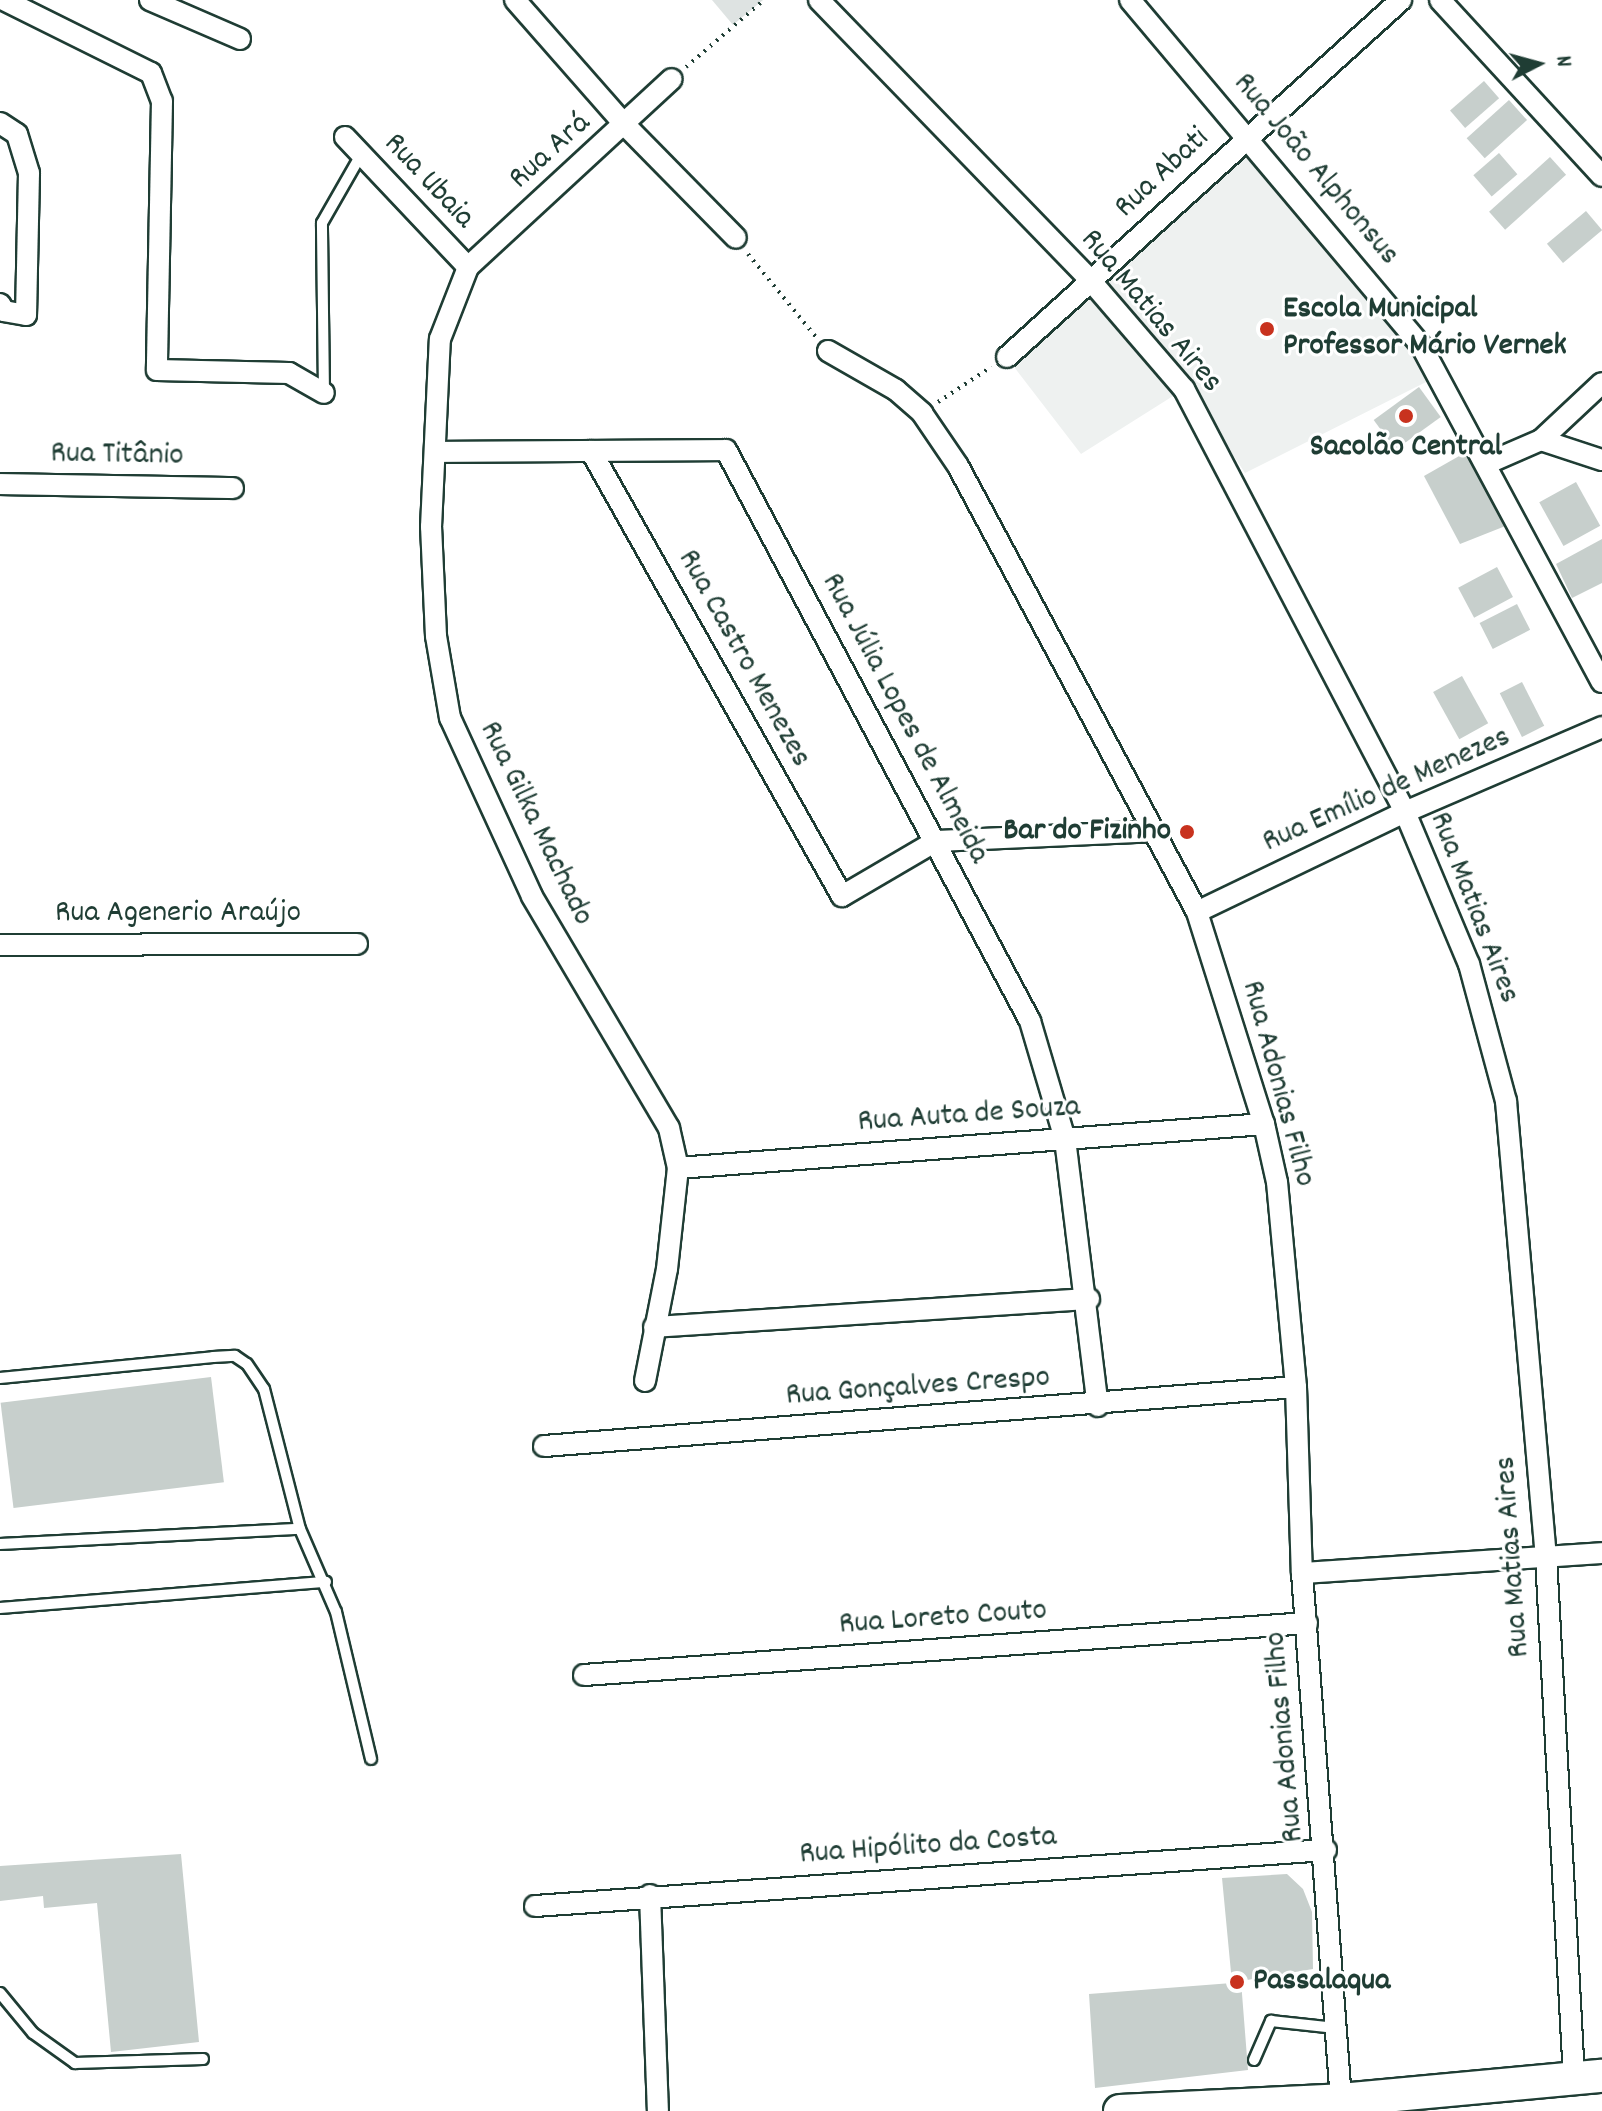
<!DOCTYPE html>
<meta charset="utf-8">
<style>
body{margin:0}
#map{position:relative;width:1602px;height:2111px;overflow:hidden;background:#fff;font-family:Dekko,sans-serif}
div>[style]{position:absolute}
.built>*{inset:0;background:#eef1f0}
.green>*{inset:0;background:#dee3e2}
.building>*{inset:0;background:#c7cfcc;transform-origin:0 0}
.path>*{height:4px;margin-top:-2px;transform-origin:0;background:repeating-linear-gradient(90deg,#1f3d34 0 2px,transparent 0 8px)}
.roads{filter:drop-shadow(2px 0 #1f3d34) drop-shadow(-2px 0 #1f3d34) drop-shadow(0 2px #1f3d34) drop-shadow(0 -2px #1f3d34)}
.lane>*{height:10px;margin:-5px;padding:0 5px;transform-origin:5px;border-radius:5px;background:#fff}
.street>*{height:20px;margin:-10px;padding:0 10px;transform-origin:10px;border-radius:10px;background:#fff}
.primary>*{height:32px;margin:-16px;padding:0 16px;transform-origin:16px;border-radius:16px;background:#fff}
.dots>*{width:22px;height:22px;translate:-50% -50%;box-sizing:border-box;border:4px solid #fff;border-radius:50%}
span{translate:-50% -50%;white-space:nowrap;text-align:center;line-height:1.15;-webkit-text-stroke:6px #fff;paint-order:stroke}
.street-label{font-size:32px;color:#1f3d34}
.poi-label{font-size:32px;color:#1f3d34;font-weight:700}
.left{translate:0 -50%;text-align:left}
.right{translate:-100% -50%;text-align:right}
.north{position:absolute;left:1498px;top:24px;width:80px;height:80px;-webkit-text-stroke:6px #fff;paint-order:stroke;rotate:84deg;font-size:22px;font-weight:700;line-height:32px;text-align:center;color:#1f3d34}
.north::after{content:'';display:block;margin:auto;width:28px;height:36px;background:#1f3d34;clip-path:polygon(50% 0,100% 100%,50% 72%,0 100%)}
</style>
<div id="map">
<div class="built">
<div style="clip-path:polygon(1251px 140px,1434px 378px,1245px 473px,1198px 402px,1097px 280px)"></div>
<div style="clip-path:polygon(1091px 286px,1181px 391px,1081px 454px,1011px 363px)"></div>
</div>
<div class="green">
<div style="clip-path:polygon(712px 0,763px 0,733px 25px)"></div>
</div>
<div class="building">
<div style="left:1484px;top:81px;width:23px;height:45px;rotate:49deg"></div>
<div style="left:1509px;top:100px;width:27px;height:57px;rotate:48deg"></div>
<div style="left:1499px;top:153px;width:28px;height:34px;rotate:49deg"></div>
<div style="left:1550px;top:157px;width:24px;height:82px;rotate:48deg"></div>
<div style="left:1586px;top:211px;width:25px;height:51px;rotate:50deg"></div>
<div style="left:1419px;top:387px;width:37px;height:56px;rotate:54deg"></div>
<div style="clip-path:polygon(1468px 451px,1513px 523px,1460px 544px,1424px 476px)"></div>
<div style="left:1576px;top:482px;width:50px;height:42px;rotate:61deg"></div>
<div style="clip-path:polygon(1602px 539px,1602px 583px,1572px 598px,1556px 564px)"></div>
<div style="left:1497px;top:567px;width:34px;height:44px;rotate:62deg"></div>
<div style="left:1517px;top:604px;width:29px;height:42px;rotate:63deg"></div>
<div style="left:1462px;top:676px;width:54px;height:33px;rotate:61deg"></div>
<div style="left:1522px;top:682px;width:49px;height:25px;rotate:63deg"></div>
<div style="left:211px;top:1377px;width:106px;height:212px;rotate:83deg"></div>
<div style="clip-path:polygon(181px 1854px,199px 2042px,111px 2052px,97px 1903px,44px 1908px,43px 1896px,0 1901px,0 1866px)"></div>
<div style="clip-path:polygon(1287px 1874px,1303px 1889px,1312px 1912px,1313px 1969px,1241px 1981px,1248px 2070px,1095px 2088px,1089px 1994px,1232px 1983px,1222px 1878px)"></div>
</div>
<div class="path">
<div style="left:686px;top:67px;width:103px;rotate:-40.7deg"></div>
<div style="left:748px;top:254px;width:107px;rotate:50.7deg"></div>
<div style="left:938px;top:402px;width:64px;rotate:-33.4deg"></div>
</div>
<div class="roads">
<div class="lane">
<div style="left:324px;top:393px;width:170px;rotate:-90.7deg"></div>
<div style="left:322px;top:223px;width:78px;rotate:-60.2deg"></div>
<div style="left:0;top:1378px;width:214px;rotate:-5.6deg"></div>
<div style="left:213px;top:1357px;width:22px;rotate:-3deg"></div>
<div style="left:235px;top:1356px;width:14px;rotate:34deg"></div>
<div style="left:247px;top:1364px;width:30px;rotate:56deg"></div>
<div style="left:264px;top:1389px;width:145px;rotate:75.6deg"></div>
<div style="left:300px;top:1529px;width:90px;rotate:66.6deg"></div>
<div style="left:336px;top:1612px;width:151px;rotate:76.6deg"></div>
<div style="left:0;top:1544px;width:300px;rotate:-2.9deg"></div>
<div style="left:0;top:1608px;width:327px;rotate:-4.6deg"></div>
<div style="left:0;top:1993px;width:52px;rotate:50.5deg"></div>
<div style="left:33px;top:2033px;width:52px;rotate:35.5deg"></div>
<div style="left:75px;top:2063px;width:128px;rotate:-1.8deg"></div>
<div style="left:1254px;top:2060px;width:43px;rotate:-66.4deg"></div>
<div style="left:1271px;top:2021px;width:65px;rotate:6.1deg"></div>
</div>
<div class="street">
<div style="left:4px;top:0;width:164px;rotate:26.4deg"></div>
<div style="left:151px;top:73px;width:30px;rotate:69deg"></div>
<div style="left:162px;top:101px;width:269px;rotate:91.1deg"></div>
<div style="left:157px;top:370px;width:132px;rotate:1.3deg"></div>
<div style="left:289px;top:373px;width:40px;rotate:29.7deg"></div>
<div style="left:150px;top:0;width:98px;rotate:23.4deg"></div>
<div style="left:515px;top:0;width:167px;rotate:48.7deg"></div>
<div style="left:625px;top:125px;width:158px;rotate:45.5deg"></div>
<div style="left:819px;top:0;width:391px;rotate:45.9deg"></div>
<div style="left:1091px;top:281px;width:143px;rotate:49.3deg"></div>
<div style="left:1184px;top:389px;width:477px;rotate:62.4deg"></div>
<div style="left:1405px;top:812px;width:165px;rotate:67.2deg"></div>
<div style="left:1469px;top:964px;width:142px;rotate:74.9deg"></div>
<div style="left:1506px;top:1101px;width:458px;rotate:85deg"></div>
<div style="left:1546px;top:1557px;width:522px;rotate:86.92deg"></div>
<div style="left:1130px;top:0;width:454px;rotate:49.9deg"></div>
<div style="left:1422px;top:347px;width:380px;rotate:61.8deg"></div>
<div style="left:1440px;top:0;width:239px;rotate:47.4deg"></div>
<div style="left:0;top:123px;width:20px;rotate:33deg"></div>
<div style="left:17px;top:134px;width:41px;rotate:72.9deg"></div>
<div style="left:29px;top:173px;width:142px;rotate:91.2deg"></div>
<div style="left:26px;top:315px;width:22px;rotate:-170deg"></div>
<div style="left:4px;top:311px;width:8px;rotate:-120deg"></div>
<div style="left:345px;top:137px;width:179px;rotate:46.6deg"></div>
<div style="left:828px;top:351px;width:78px;rotate:29.8deg"></div>
<div style="left:896px;top:390px;width:35px;rotate:41deg"></div>
<div style="left:922px;top:413px;width:64px;rotate:55.8deg"></div>
<div style="left:958px;top:466px;width:506px;rotate:61.81deg"></div>
<div style="left:1197px;top:912px;width:222px;rotate:72.5deg"></div>
<div style="left:1264px;top:1124px;width:59px;rotate:77.4deg"></div>
<div style="left:1277px;top:1182px;width:206px;rotate:84.7deg"></div>
<div style="left:1296px;top:1387px;width:186px;rotate:88.2deg"></div>
<div style="left:1302px;top:1573px;width:528px;rotate:85.77deg"></div>
<div style="left:1007px;top:357px;width:532px;rotate:-42.18deg"></div>
<div style="left:1541px;top:440px;width:64px;rotate:18.2deg"></div>
<div style="left:591px;top:451px;width:511px;rotate:60.58deg"></div>
<div style="left:842px;top:896px;width:109px;rotate:-30.3deg"></div>
<div style="left:936px;top:841px;width:218px;rotate:-2.6deg"></div>
<div style="left:437px;top:452px;width:289px;rotate:-0.4deg"></div>
<div style="left:726px;top:450px;width:647px;rotate:61.97deg"></div>
<div style="left:1030px;top:1021px;width:123px;rotate:73.5deg"></div>
<div style="left:1065px;top:1139px;width:269px;rotate:83deg"></div>
<div style="left:1488px;top:463px;width:58px;rotate:-23.5deg"></div>
<div style="left:1541px;top:440px;width:83px;rotate:-43.1deg"></div>
<div style="left:0;top:484px;width:233px;rotate:1deg"></div>
<div style="left:1197px;top:912px;width:231px;rotate:-25.7deg"></div>
<div style="left:1405px;top:812px;width:215px;rotate:-23.3deg"></div>
<div style="left:0;top:945px;width:357px;rotate:-0.2deg"></div>
<div style="left:678px;top:1168px;width:588px;rotate:-4.29deg"></div>
<div style="left:654px;top:1327px;width:436px;rotate:-3.7deg"></div>
<div style="left:645px;top:1381px;width:114px;rotate:-78.9deg"></div>
<div style="left:667px;top:1269px;width:102px;rotate:-83.8deg"></div>
<div style="left:678px;top:1168px;width:41px;rotate:-102.7deg"></div>
<div style="left:669px;top:1128px;width:269px;rotate:-120.6deg"></div>
<div style="left:532px;top:896px;width:196px;rotate:-114.7deg"></div>
<div style="left:450px;top:718px;width:83px;rotate:-99.7deg"></div>
<div style="left:436px;top:636px;width:109px;rotate:-92.6deg"></div>
<div style="left:431px;top:527px;width:188px;rotate:-87.3deg"></div>
<div style="left:440px;top:339px;width:77px;rotate:-68.7deg"></div>
<div style="left:468px;top:267px;width:277px;rotate:-42.7deg"></div>
<div style="left:544px;top:1446px;width:754px;rotate:-4.49deg"></div>
<div style="left:1302px;top:1573px;width:301px;rotate:-3.8deg"></div>
<div style="left:584px;top:1675px;width:725px;rotate:-4.11deg"></div>
<div style="left:650px;top:1895px;width:216px;rotate:87.9deg"></div>
<div style="left:535px;top:1906px;width:793px;rotate:-4.05deg"></div>
</div>
<div class="primary">
<div style="left:1120px;top:2111px;width:221px;rotate:-2.8deg"></div>
<div style="left:1341px;top:2100px;width:262px;rotate:-5.3deg"></div>
</div>
</div>
<div class="dots">
<div style="left:1267px;top:329px;background:#c8321e"></div>
<div style="left:1406px;top:416px;background:#c8321e"></div>
<div style="left:1187px;top:832px;background:#c8321e"></div>
<div style="left:1237px;top:1982px;background:#c8321e"></div>
</div>
<div class="street-label">
<span style="left:551px;top:152px;rotate:-42deg">Rua Ará</span>
<span style="left:1315px;top:170px;rotate:50deg">Rua João Alphonsus</span>
<span style="left:1163px;top:174px;rotate:-43deg">Rua Abati</span>
<span style="left:428px;top:182px;rotate:47deg">Rua Ubaia</span>
<span style="left:1150px;top:312px;rotate:50deg">Rua Matias Aires</span>
<span style="left:117px;top:456px;rotate:1deg">Rua Titânio</span>
<span style="left:743px;top:659px;rotate:61deg">Rua Castro Menezes</span>
<span style="left:904px;top:719px;rotate:62deg">Rua Júlia Lopes de Almeida</span>
<span style="left:1387px;top:791px;rotate:-24deg">Rua Emílio de Menezes</span>
<span style="left:535px;top:824px;rotate:64deg">Rua Gilka Machado</span>
<span style="left:1473px;top:908px;rotate:69deg">Rua Matias Aires</span>
<span style="left:178px;top:914px">Rua Agenerio Araújo</span>
<span style="left:1277px;top:1084px;rotate:75deg">Rua Adonias Filho</span>
<span style="left:969px;top:1116px;rotate:-4deg">Rua Auta de Souza</span>
<span style="left:918px;top:1388px;rotate:-4deg">Rua Gonçalves Crespo</span>
<span style="left:1514px;top:1557px;rotate:-94deg">Rua Matias Aires</span>
<span style="left:943px;top:1619px;rotate:-4deg">Rua Loreto Couto</span>
<span style="left:1286px;top:1737px;rotate:-95deg">Rua Adonias Filho</span>
<span style="left:928px;top:1847px;rotate:-4deg">Rua Hipólito da Costa</span>
</div>
<div class="poi-label">
<span class="left" style="left:1283px;top:329px">Escola Municipal<br>Professor Mário Vernek</span>
<span style="left:1406px;top:448px">Sacolão Central</span>
<span class="right" style="left:1171px;top:832px">Bar do Fizinho</span>
<span class="left" style="left:1253px;top:1982px">Passalaqua</span>
</div>
<div class="north">N</div>
</div>
